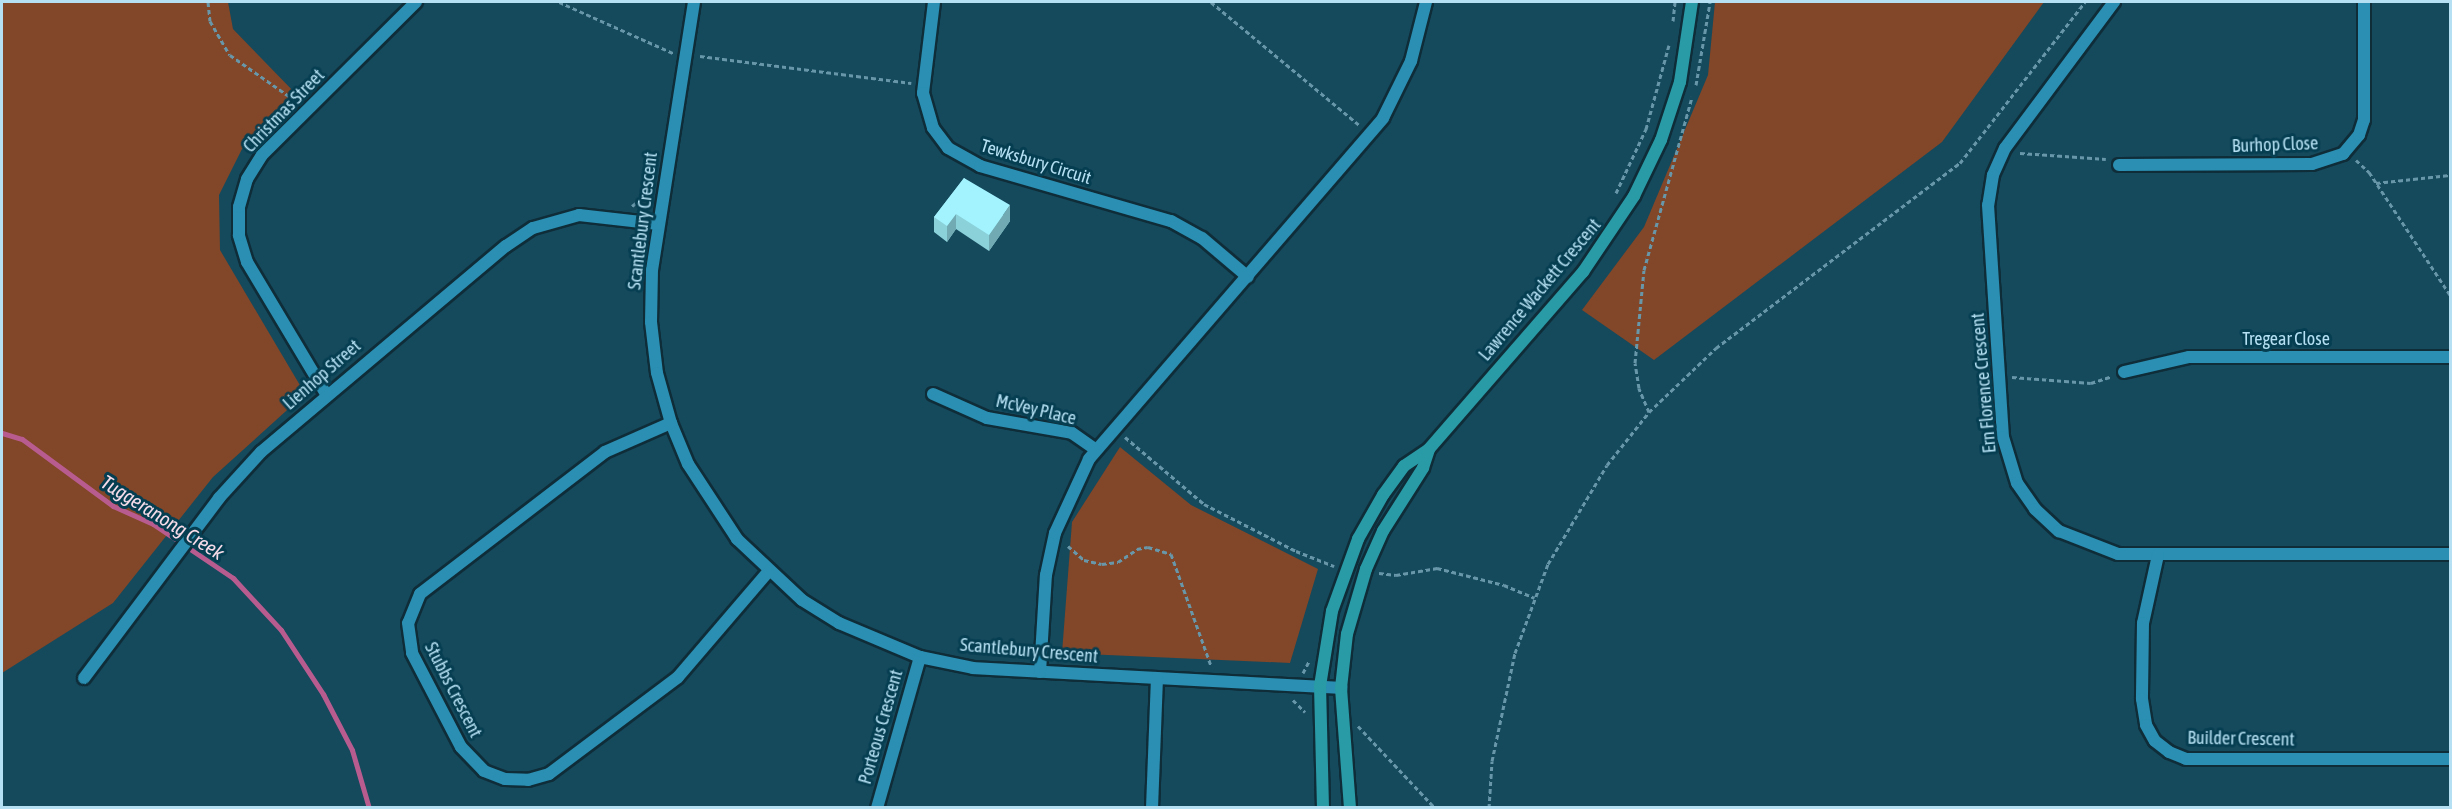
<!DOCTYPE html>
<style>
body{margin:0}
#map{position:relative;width:2452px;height:809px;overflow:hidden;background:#15495c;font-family:"Asap Condensed",sans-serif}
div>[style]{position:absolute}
.green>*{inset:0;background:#824628}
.stream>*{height:5px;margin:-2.5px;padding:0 2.5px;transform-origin:2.5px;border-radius:2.5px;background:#b85c90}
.path>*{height:3px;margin-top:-1.5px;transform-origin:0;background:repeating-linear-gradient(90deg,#6897aa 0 4.5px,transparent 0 7.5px)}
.roads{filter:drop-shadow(2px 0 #0f2d39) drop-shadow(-2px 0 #0f2d39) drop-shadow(0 2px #0f2d39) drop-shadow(0 -2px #0f2d39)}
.street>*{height:12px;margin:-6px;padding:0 6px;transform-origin:6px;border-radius:6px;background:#2a8fb2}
.secondary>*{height:12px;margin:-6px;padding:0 6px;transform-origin:6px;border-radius:6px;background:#289ba6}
.wall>*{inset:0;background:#8bd1da}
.shaded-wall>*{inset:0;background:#71aab2}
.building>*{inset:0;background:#a2f3fe}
span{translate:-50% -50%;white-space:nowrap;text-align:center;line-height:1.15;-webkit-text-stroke:6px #063e51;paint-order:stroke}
.street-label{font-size:18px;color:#b5e0f3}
.water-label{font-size:20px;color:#f6dce9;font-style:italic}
.frame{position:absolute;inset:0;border:3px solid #b5e0f3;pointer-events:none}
</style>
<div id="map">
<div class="green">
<div style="clip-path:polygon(2px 2px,228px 2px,233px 29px,298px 96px,242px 149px,219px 195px,220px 250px,301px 387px,296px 402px,213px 477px,113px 603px,2px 673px)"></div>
<div style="clip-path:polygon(1715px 2px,2044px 2px,1942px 142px,1654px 360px,1582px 310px,1644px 227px,1708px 75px)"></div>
<div style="clip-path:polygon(1120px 447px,1191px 505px,1318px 569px,1290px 663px,1062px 653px,1072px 522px)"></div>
</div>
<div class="stream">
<div style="left:2px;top:433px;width:21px;rotate:17deg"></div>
<div style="left:22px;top:439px;width:113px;rotate:36.4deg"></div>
<div style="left:113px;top:506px;width:44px;rotate:24.2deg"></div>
<div style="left:153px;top:524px;width:97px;rotate:34deg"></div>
<div style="left:233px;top:578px;width:71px;rotate:47.3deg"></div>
<div style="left:281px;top:630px;width:77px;rotate:56.7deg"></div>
<div style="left:323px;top:694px;width:63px;rotate:62.6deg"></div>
<div style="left:352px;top:750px;width:60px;rotate:73.7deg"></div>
</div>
<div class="path">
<div style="left:208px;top:2px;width:19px;rotate:84deg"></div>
<div style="left:210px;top:21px;width:39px;rotate:60deg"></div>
<div style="left:230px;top:55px;width:80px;rotate:34.9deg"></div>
<div style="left:559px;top:2px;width:125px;rotate:24.1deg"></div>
<div style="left:1211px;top:2px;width:192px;rotate:39.7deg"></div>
<div style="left:1673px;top:21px;width:19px;rotate:-84deg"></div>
<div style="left:700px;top:56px;width:213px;rotate:7.3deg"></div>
<div style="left:1696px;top:85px;width:84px;rotate:-80.4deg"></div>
<div style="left:2020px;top:153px;width:86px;rotate:4deg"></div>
<div style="left:2356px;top:160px;width:18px;rotate:43deg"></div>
<div style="left:2369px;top:172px;width:147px;rotate:56.6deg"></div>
<div style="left:2376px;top:183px;width:74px;rotate:-6.2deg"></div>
<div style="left:1616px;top:193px;width:71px;rotate:-64.9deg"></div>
<div style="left:1646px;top:129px;width:87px;rotate:-74.7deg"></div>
<div style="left:632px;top:206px;width:20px;rotate:-37deg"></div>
<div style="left:631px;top:235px;width:17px;rotate:59deg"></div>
<div style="left:1557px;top:276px;width:29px;rotate:-49deg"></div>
<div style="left:2012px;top:377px;width:79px;rotate:4.3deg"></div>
<div style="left:2091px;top:383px;width:22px;rotate:-18deg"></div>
<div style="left:1649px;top:412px;width:26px;rotate:-113deg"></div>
<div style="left:1639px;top:388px;width:25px;rotate:-99deg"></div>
<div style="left:1635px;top:363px;width:93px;rotate:-84.5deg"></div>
<div style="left:1644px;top:270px;width:180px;rotate:-74.5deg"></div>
<div style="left:1125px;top:437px;width:104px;rotate:40.3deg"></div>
<div style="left:1204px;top:504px;width:103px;rotate:27.1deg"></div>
<div style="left:1296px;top:551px;width:41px;rotate:21.5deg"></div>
<div style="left:1068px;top:546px;width:21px;rotate:41deg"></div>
<div style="left:1084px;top:560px;width:18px;rotate:13deg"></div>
<div style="left:1102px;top:564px;width:16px;rotate:-7deg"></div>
<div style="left:1118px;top:562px;width:23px;rotate:-34deg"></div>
<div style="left:1137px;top:549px;width:11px;rotate:-10deg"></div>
<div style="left:1148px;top:547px;width:24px;rotate:17deg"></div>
<div style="left:1171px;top:554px;width:119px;rotate:70.3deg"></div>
<div style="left:1379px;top:573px;width:17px;rotate:7deg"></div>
<div style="left:1396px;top:575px;width:42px;rotate:-9.7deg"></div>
<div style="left:1437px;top:568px;width:69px;rotate:14.2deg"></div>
<div style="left:1504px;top:585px;width:33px;rotate:23deg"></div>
<div style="left:1303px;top:673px;width:13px;rotate:-63deg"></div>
<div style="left:1293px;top:700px;width:17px;rotate:45deg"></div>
<div style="left:1358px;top:726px;width:112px;rotate:46.8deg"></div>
<div style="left:1489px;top:808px;width:47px;rotate:-86.3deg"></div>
<div style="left:1492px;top:761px;width:110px;rotate:-78deg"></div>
<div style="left:1515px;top:653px;width:95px;rotate:-69.7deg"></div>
<div style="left:1548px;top:564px;width:115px;rotate:-59.2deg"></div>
<div style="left:1607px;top:465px;width:68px;rotate:-51.6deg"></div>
<div style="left:1649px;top:412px;width:93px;rotate:-43.7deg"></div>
<div style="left:1716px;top:348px;width:306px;rotate:-37.2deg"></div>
<div style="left:1960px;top:163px;width:204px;rotate:-52.2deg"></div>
</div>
<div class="roads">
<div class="street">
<div style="left:694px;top:2px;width:271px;rotate:98.9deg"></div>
<div style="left:652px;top:270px;width:52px;rotate:91.1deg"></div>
<div style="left:651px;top:322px;width:51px;rotate:83.3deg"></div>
<div style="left:657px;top:373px;width:52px;rotate:74.4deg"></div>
<div style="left:671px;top:423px;width:44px;rotate:67.5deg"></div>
<div style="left:688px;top:464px;width:90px;rotate:56.8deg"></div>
<div style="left:737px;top:539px;width:89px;rotate:43.2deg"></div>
<div style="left:802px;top:600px;width:44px;rotate:31.9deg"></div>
<div style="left:839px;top:623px;width:88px;rotate:22.8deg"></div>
<div style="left:920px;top:657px;width:54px;rotate:11.7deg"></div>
<div style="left:973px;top:668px;width:369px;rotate:3.1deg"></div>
<div style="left:934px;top:2px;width:92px;rotate:96.9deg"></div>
<div style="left:923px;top:93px;width:36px;rotate:74deg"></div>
<div style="left:933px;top:128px;width:25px;rotate:53deg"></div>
<div style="left:948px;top:148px;width:37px;rotate:29deg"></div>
<div style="left:980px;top:166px;width:199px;rotate:16.1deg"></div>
<div style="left:1171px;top:221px;width:35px;rotate:29deg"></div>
<div style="left:1202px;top:238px;width:60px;rotate:40.3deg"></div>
<div style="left:2114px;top:2px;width:182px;rotate:126.7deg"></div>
<div style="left:2005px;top:148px;width:30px;rotate:114deg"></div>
<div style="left:1993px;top:175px;width:30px;rotate:99deg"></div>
<div style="left:1988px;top:205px;width:232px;rotate:86.3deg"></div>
<div style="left:2003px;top:437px;width:48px;rotate:73.1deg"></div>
<div style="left:2017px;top:483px;width:32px;rotate:55deg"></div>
<div style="left:2035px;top:509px;width:33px;rotate:43deg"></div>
<div style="left:2059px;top:531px;width:63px;rotate:21.3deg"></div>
<div style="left:2118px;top:554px;width:332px"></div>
<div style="left:2119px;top:165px;width:193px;rotate:-0.3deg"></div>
<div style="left:2312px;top:164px;width:33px;rotate:-18deg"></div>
<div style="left:2343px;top:154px;width:25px;rotate:-50deg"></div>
<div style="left:2359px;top:135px;width:16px;rotate:-72deg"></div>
<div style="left:2364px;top:120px;width:118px;rotate:-90deg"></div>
<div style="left:2124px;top:372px;width:67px;rotate:-13deg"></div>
<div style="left:2189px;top:357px;width:261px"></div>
<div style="left:326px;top:394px;width:154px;rotate:-120.9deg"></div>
<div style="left:247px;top:262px;width:28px;rotate:-107deg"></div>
<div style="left:239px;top:235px;width:28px;rotate:-90deg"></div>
<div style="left:239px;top:207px;width:29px;rotate:-74deg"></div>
<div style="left:247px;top:179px;width:28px;rotate:-58deg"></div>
<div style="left:262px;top:155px;width:217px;rotate:-44.8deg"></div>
<div style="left:933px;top:394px;width:59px;rotate:24deg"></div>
<div style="left:987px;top:418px;width:86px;rotate:10deg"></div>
<div style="left:1072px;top:433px;width:29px;rotate:35deg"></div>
<div style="left:671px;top:423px;width:72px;rotate:156.3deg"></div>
<div style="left:605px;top:452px;width:233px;rotate:142.5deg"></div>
<div style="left:420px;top:594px;width:31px;rotate:112deg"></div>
<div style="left:408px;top:623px;width:30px;rotate:82deg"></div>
<div style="left:412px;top:653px;width:106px;rotate:62.5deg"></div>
<div style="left:461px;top:747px;width:33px;rotate:46deg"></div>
<div style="left:484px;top:771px;width:22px;rotate:21deg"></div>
<div style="left:505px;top:779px;width:23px;rotate:2deg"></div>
<div style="left:528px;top:780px;width:22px;rotate:-16deg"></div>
<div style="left:549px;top:774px;width:161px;rotate:-36.9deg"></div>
<div style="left:678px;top:677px;width:138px;rotate:-49.4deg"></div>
<div style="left:2158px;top:555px;width:70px;rotate:102.4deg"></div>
<div style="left:2143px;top:623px;width:76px;rotate:90.8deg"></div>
<div style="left:2142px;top:699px;width:26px;rotate:81deg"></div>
<div style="left:2146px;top:725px;width:18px;rotate:61deg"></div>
<div style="left:2155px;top:741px;width:18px;rotate:38deg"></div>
<div style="left:2169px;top:752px;width:18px;rotate:22deg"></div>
<div style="left:2186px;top:759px;width:264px"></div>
<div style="left:1040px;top:672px;width:97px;rotate:-86.5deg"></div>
<div style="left:1046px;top:575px;width:43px;rotate:-77.9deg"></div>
<div style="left:1055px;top:533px;width:81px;rotate:-65.3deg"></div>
<div style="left:1089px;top:459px;width:450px;rotate:-49.2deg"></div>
<div style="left:1383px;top:118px;width:64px;rotate:-63.8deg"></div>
<div style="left:1411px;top:61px;width:61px;rotate:-75.7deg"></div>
<div style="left:84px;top:678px;width:225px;rotate:-53.1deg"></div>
<div style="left:219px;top:498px;width:62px;rotate:-47.6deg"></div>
<div style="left:261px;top:452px;width:320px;rotate:-40.1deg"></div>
<div style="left:506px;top:246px;width:32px;rotate:-34deg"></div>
<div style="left:533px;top:228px;width:48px;rotate:-15.8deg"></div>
<div style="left:579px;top:215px;width:80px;rotate:6.5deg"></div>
<div style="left:877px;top:808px;width:157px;rotate:-74.1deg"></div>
<div style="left:1152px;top:808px;width:130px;rotate:-87.8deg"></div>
</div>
<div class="secondary">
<div style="left:1323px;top:808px;width:122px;rotate:-91.4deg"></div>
<div style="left:1320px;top:686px;width:76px;rotate:-80.9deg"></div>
<div style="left:1332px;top:611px;width:77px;rotate:-70.1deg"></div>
<div style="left:1358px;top:539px;width:51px;rotate:-60.4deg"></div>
<div style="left:1383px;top:495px;width:36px;rotate:-54deg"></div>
<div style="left:1404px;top:466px;width:30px;rotate:-34deg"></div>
<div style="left:1350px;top:808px;width:120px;rotate:-94.3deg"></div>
<div style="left:1341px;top:688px;width:54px;rotate:-83.7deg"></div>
<div style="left:1347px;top:634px;width:68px;rotate:-73.7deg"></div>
<div style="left:1366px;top:569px;width:42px;rotate:-65.9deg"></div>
<div style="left:1383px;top:531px;width:75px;rotate:-57.6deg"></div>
<div style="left:1423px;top:468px;width:20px;rotate:-72deg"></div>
<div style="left:1429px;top:449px;width:235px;rotate:-49deg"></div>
<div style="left:1583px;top:272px;width:92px;rotate:-56.1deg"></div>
<div style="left:1634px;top:196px;width:62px;rotate:-64.3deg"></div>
<div style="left:1661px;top:140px;width:61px;rotate:-71.9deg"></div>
<div style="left:1680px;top:82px;width:81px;rotate:-81.5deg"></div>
</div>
</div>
<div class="wall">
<div style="clip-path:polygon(964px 178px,1010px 221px,989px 251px,956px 229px,947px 242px,934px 232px,934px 217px)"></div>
</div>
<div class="shaded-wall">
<div style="clip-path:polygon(1010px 205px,1010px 221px,989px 251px,989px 235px)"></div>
<div style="clip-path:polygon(956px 214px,956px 229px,947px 242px,947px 226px)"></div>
</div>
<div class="building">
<div style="clip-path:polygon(964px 178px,1010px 205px,989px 235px,956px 214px,947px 226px,934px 217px)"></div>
</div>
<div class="street-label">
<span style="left:284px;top:111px;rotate:-46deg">Christmas Street</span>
<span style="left:2275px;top:145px;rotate:-2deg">Burhop Close</span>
<span style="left:1036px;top:162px;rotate:17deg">Tewksbury Circuit</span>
<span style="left:643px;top:221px;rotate:-83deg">Scantlebury Crescent</span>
<span style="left:1540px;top:290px;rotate:-50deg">Lawrence Wackett Crescent</span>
<span style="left:2286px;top:339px">Tregear Close</span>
<span style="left:322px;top:375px;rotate:-41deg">Lienhop Street</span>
<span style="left:1984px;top:383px;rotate:-95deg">Ern Florence Crescent</span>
<span style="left:1036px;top:410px;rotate:13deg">McVey Place</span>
<span style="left:1029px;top:651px;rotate:5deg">Scantlebury Crescent</span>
<span style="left:453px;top:690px;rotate:63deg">Stubbs Crescent</span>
<span style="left:881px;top:727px;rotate:-74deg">Porteous Crescent</span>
<span style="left:2241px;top:739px;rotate:1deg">Builder Crescent</span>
</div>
<div class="water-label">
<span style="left:163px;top:517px;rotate:32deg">Tuggeranong Creek</span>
</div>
<div class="frame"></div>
</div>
